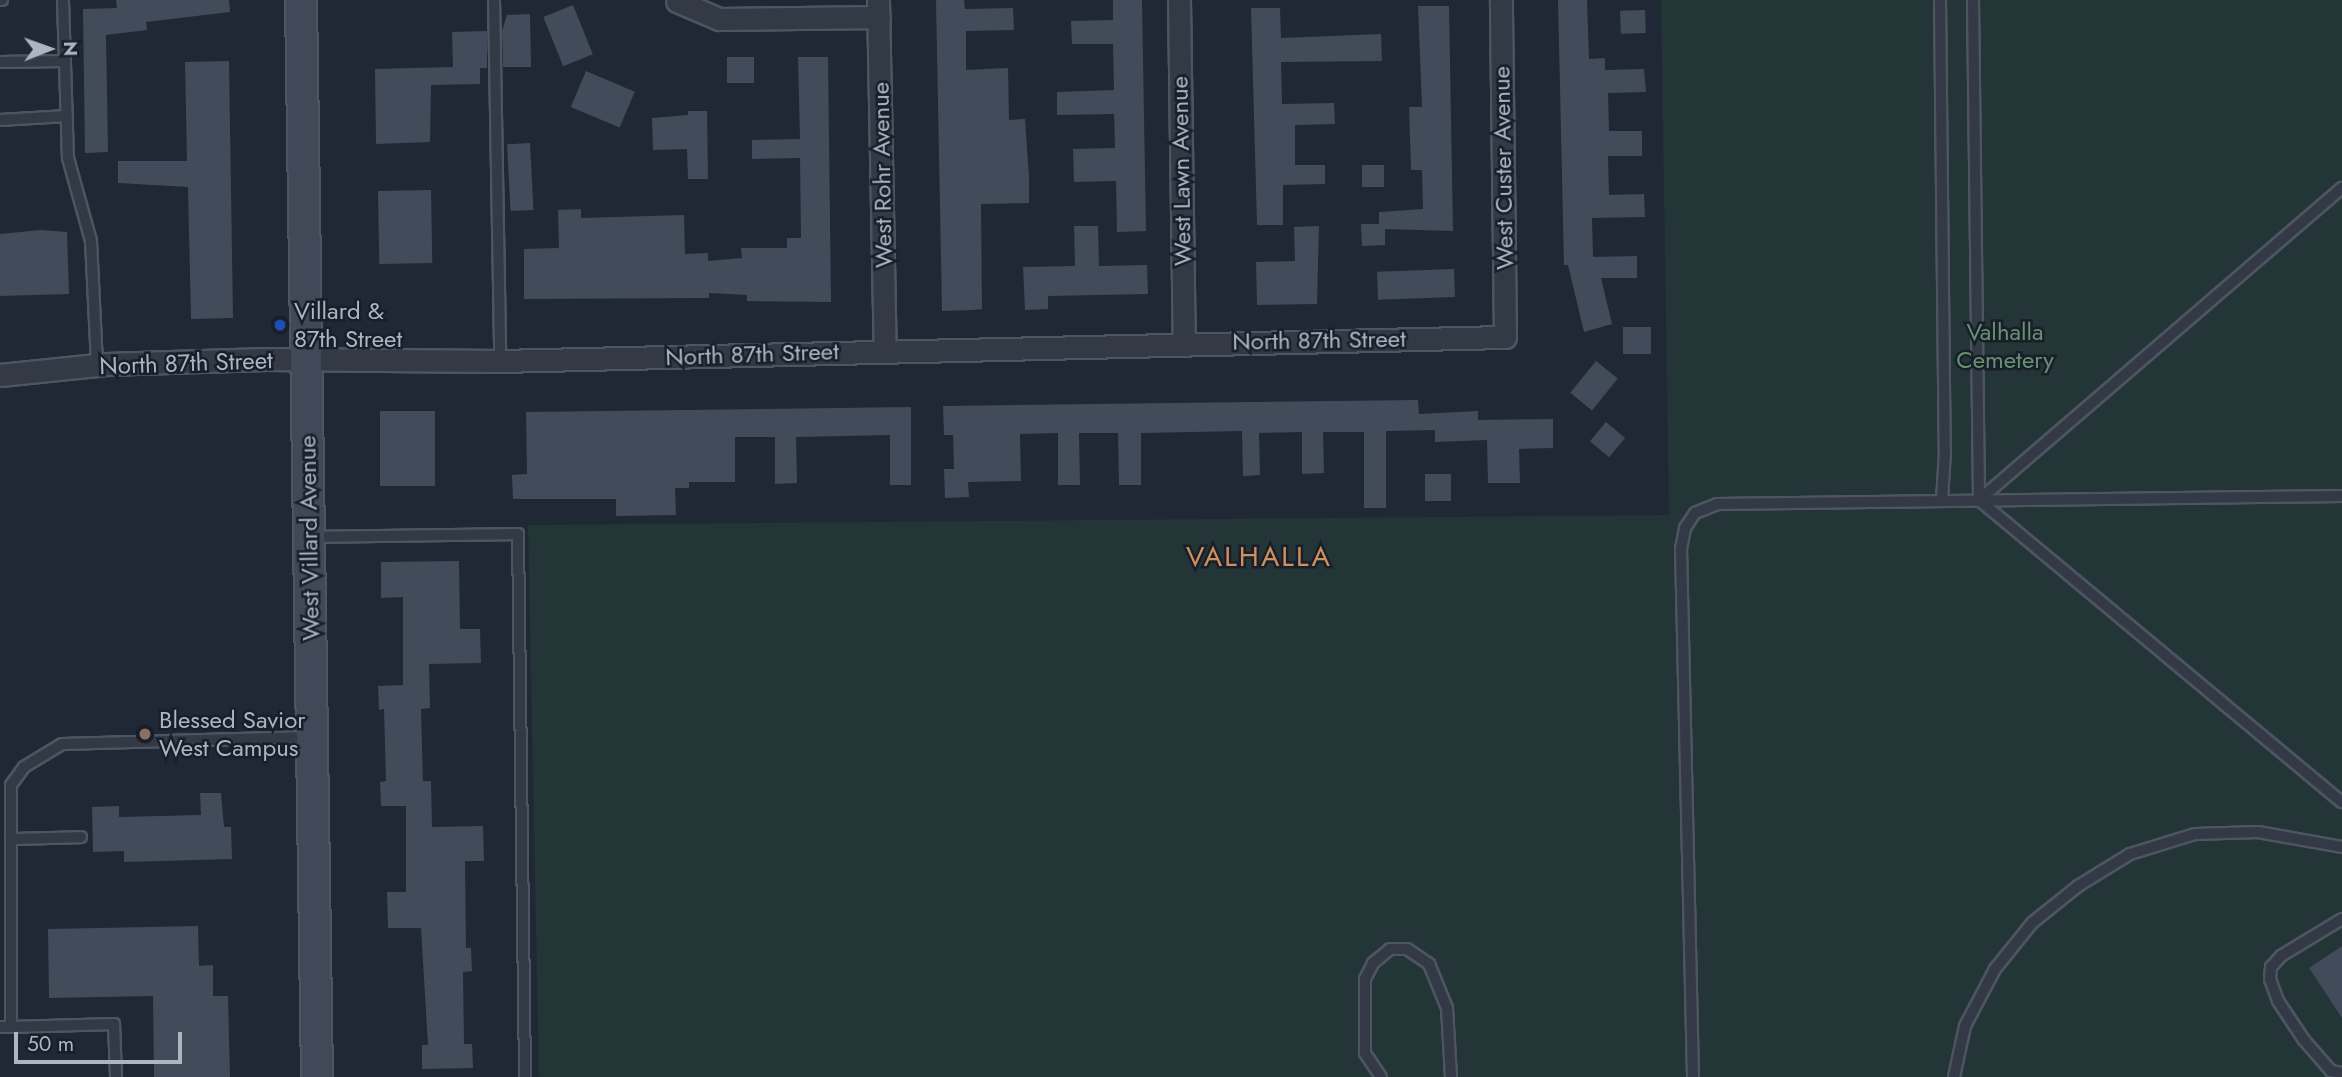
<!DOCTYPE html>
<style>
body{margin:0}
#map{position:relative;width:2342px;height:1077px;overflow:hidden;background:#202835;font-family:Jost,sans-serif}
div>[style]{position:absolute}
.green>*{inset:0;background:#233537}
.building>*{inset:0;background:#414b5a;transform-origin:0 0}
.roads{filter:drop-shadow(2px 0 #4d5561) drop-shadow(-2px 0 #4d5561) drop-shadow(0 2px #4d5561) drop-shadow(0 -2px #4d5561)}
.lane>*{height:10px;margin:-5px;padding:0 5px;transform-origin:5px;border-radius:5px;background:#333a46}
.street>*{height:21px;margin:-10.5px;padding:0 10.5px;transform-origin:10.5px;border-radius:10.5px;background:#333a46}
.secondary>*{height:30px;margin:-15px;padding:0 15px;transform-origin:15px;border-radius:15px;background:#414959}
.dots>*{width:19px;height:19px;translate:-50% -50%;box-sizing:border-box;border:4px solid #191f2a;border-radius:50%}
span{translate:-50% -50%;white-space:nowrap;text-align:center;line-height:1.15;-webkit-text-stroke:5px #191f2a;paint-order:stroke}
.street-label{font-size:24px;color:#adb5c3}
.poi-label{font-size:24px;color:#adb5c3}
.left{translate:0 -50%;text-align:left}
.park-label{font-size:24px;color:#669271}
.quarter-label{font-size:28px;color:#cf915b;letter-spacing:2px}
.north{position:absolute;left:14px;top:14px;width:70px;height:70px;-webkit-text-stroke:5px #191f2a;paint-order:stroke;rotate:89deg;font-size:19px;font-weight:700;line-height:28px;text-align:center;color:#adb5c3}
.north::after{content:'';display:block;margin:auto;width:24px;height:32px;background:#adb5c3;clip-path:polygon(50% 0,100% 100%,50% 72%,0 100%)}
.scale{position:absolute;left:14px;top:1032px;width:168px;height:32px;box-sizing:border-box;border:4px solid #adb5c3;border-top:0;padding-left:9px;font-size:21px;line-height:24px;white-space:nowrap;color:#adb5c3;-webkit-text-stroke:5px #191f2a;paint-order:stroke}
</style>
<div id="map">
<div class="green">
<div style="clip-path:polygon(1661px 0,2342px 0,2342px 1077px,539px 1077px,528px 525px,1669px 515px)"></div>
</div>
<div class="building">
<div style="clip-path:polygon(116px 0,229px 0,230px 12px,146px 22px,147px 30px,106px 35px,108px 152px,85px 153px,83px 9px,117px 8px)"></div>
<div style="clip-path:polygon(936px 0,964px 0,965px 9px,1013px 8px,1014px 30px,966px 31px,966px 70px,1008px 68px,1009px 120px,1025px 119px,1029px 177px,1029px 203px,981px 204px,982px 309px,972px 310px,942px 311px)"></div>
<div style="clip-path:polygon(1113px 0,1142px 0,1146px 231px,1117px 232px,1116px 181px,1074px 182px,1073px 149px,1115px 148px,1114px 114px,1057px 115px,1057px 92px,1114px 90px,1113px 44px,1072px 44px,1071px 21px,1113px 20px)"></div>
<div style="clip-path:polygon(1558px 0,1587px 0,1589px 59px,1605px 58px,1605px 70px,1644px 69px,1646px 92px,1608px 93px,1609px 131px,1642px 131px,1642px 156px,1608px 156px,1609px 195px,1644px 194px,1645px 217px,1592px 218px,1593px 257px,1637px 256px,1637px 278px,1601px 278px,1612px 324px,1584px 332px,1568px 265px,1564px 265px)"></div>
<div style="left:573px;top:5px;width:53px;height:32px;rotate:68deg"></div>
<div style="clip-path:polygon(1418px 6px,1449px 6px,1453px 231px,1385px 229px,1385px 245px,1362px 246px,1361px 224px,1379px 224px,1379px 212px,1423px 209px,1422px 170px,1411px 170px,1409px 107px,1422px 107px)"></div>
<div style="clip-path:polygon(1251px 8px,1280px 8px,1281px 38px,1381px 34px,1382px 61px,1281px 62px,1282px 104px,1334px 103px,1335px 124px,1295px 125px,1295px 165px,1325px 165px,1325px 184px,1283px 185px,1283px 225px,1257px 225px)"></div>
<div style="left:1645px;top:10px;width:23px;height:25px;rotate:88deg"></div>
<div style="clip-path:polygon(530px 14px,531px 67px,503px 67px,502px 31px,507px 15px)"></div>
<div style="clip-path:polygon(487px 31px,487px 68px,480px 68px,480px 84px,431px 85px,430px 142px,376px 144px,375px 69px,453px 67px,452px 32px)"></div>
<div style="left:727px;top:57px;width:27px;height:26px"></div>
<div style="clip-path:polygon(798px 57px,828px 57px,831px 302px,747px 301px,747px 295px,709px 293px,709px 298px,524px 299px,524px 249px,559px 248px,558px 210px,581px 209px,581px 218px,684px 215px,685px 254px,708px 253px,708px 261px,742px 258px,741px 248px,787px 248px,787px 238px,801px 238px,800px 158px,752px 159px,752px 140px,800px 139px)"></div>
<div style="clip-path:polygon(229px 61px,233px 318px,191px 319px,188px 187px,118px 183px,118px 161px,187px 161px,185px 62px)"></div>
<div style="left:586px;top:71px;width:53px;height:39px;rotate:23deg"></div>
<div style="clip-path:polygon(688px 111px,707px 111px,708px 179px,688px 179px,687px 149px,653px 150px,652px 118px,688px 115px)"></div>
<div style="left:530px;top:143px;width:67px;height:23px;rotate:87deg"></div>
<div style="left:1362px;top:165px;width:22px;height:22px"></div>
<div style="left:431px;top:190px;width:73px;height:53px;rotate:89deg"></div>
<div style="clip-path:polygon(1074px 226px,1098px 226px,1099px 266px,1147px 265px,1148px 294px,1048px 296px,1048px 309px,1025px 310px,1023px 267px,1075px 266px)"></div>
<div style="clip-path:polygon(1319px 226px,1317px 304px,1257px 305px,1256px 262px,1295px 261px,1294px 227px)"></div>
<div style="clip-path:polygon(41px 230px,67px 232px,69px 294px,0 296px,0 234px)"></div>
<div style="left:1454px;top:269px;width:28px;height:77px;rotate:88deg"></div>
<div style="left:1651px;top:327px;width:27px;height:28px;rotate:90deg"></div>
<div style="left:1596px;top:361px;width:28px;height:41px;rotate:39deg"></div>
<div style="clip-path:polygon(1418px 400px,1419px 414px,1478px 411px,1478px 420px,1553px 419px,1553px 448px,1519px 449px,1520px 483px,1488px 483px,1487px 440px,1435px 442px,1435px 430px,1386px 431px,1386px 508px,1364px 508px,1364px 432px,1323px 432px,1324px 473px,1302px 474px,1302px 432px,1259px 433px,1260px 475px,1243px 476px,1242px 431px,1141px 433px,1141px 485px,1119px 485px,1118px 433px,1079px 433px,1080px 485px,1058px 485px,1058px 433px,1020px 434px,1021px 481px,968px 482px,969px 497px,945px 498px,944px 469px,954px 469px,953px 435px,944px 435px,943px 406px)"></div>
<div style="clip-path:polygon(911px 407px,911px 485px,890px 485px,890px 435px,796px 437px,797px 483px,775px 484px,775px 437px,735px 437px,735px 482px,689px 482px,689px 488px,675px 488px,676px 515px,616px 516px,616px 499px,513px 499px,512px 475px,527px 474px,526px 412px)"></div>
<div style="left:380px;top:411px;width:55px;height:75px"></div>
<div style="left:1606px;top:422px;width:25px;height:25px;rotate:40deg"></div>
<div style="left:1425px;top:474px;width:26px;height:27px"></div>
<div style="clip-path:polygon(459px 561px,460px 629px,480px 629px,481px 663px,429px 664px,430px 708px,421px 709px,423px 781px,431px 781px,432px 827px,483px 826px,484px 861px,465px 861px,466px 948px,471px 948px,472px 971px,463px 972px,464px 1044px,472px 1044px,473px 1068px,422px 1069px,422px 1045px,428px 1045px,421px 928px,388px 928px,387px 892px,406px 892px,406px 806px,381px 806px,380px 782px,386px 781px,384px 709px,379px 710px,378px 686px,403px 685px,403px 597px,381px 598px,381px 562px)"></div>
<div style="clip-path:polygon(200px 793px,221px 793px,224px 827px,231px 827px,232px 859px,124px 862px,124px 851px,93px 852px,92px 807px,119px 806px,119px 817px,201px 815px)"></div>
<div style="clip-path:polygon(198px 926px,199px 966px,213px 965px,213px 996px,228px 996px,230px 1077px,154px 1077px,153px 996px,49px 998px,48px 929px)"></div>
<div style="clip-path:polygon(2342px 946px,2342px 1018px,2309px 968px)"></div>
</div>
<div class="roads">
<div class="lane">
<div style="left:0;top:0;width:2px"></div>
<div style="left:63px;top:0;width:158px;rotate:88.2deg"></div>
<div style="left:68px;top:158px;width:86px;rotate:74.5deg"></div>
<div style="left:91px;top:241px;width:124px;rotate:87.2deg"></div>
<div style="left:494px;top:0;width:361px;rotate:89deg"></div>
<div style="left:1940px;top:0;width:452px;rotate:89.4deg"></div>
<div style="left:1945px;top:452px;width:48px;rotate:93.6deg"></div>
<div style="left:1973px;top:0;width:500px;rotate:89.31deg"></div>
<div style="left:1979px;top:500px;width:472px;rotate:39.8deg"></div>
<div style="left:0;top:62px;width:65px;rotate:-0.9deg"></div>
<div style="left:0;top:120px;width:67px;rotate:-3.4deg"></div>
<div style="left:1979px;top:500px;width:479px;rotate:-40.7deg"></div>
<div style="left:311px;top:537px;width:207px;rotate:-0.8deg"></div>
<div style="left:518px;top:534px;width:543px;rotate:89.26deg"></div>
<div style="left:11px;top:839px;width:70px;rotate:-1.6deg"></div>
<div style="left:2342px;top:919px;width:71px;rotate:148.8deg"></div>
<div style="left:2281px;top:956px;width:15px;rotate:132deg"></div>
<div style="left:2271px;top:967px;width:12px;rotate:95deg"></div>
<div style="left:2270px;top:979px;width:23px;rotate:70deg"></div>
<div style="left:2278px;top:1001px;width:47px;rotate:56.3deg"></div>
<div style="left:2304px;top:1040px;width:41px;rotate:48.9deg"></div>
<div style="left:2331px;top:1071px;width:11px;rotate:10deg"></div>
<div style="left:0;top:1027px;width:11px"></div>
<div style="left:11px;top:1027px;width:242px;rotate:-90deg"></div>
<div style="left:11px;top:785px;width:22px;rotate:-54deg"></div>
<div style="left:24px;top:767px;width:44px;rotate:-31.2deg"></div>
<div style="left:62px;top:744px;width:247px;rotate:-1.6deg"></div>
<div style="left:11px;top:1027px;width:103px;rotate:-1.7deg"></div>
<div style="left:114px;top:1024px;width:53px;rotate:87.8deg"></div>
<div style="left:1381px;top:1077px;width:29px;rotate:-124deg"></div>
<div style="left:1365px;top:1053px;width:74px;rotate:-90deg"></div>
<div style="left:1365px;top:979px;width:18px;rotate:-63deg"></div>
<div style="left:1373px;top:963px;width:22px;rotate:-39deg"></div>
<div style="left:1390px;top:949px;width:17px"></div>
<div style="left:1407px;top:949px;width:27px;rotate:34deg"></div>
<div style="left:1429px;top:964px;width:48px;rotate:67.8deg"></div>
<div style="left:1447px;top:1008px;width:69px;rotate:86.7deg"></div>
<div style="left:1693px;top:1077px;width:528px;rotate:-91.3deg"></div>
<div style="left:1681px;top:549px;width:21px;rotate:-79deg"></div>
<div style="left:1685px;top:528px;width:18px;rotate:-56deg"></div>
<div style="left:1695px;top:513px;width:24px;rotate:-22deg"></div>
<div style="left:1717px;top:504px;width:625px;rotate:-0.73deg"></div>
<div style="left:1954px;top:1077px;width:52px;rotate:-77.8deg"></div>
<div style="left:1965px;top:1026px;width:64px;rotate:-62.2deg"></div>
<div style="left:1995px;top:969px;width:59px;rotate:-51.2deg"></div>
<div style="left:2032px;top:923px;width:59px;rotate:-38.8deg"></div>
<div style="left:2078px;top:886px;width:61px;rotate:-31.6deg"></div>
<div style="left:2130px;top:854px;width:68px;rotate:-17.1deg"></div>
<div style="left:2195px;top:834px;width:63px;rotate:-1.8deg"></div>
<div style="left:2258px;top:832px;width:85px;rotate:10.1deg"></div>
</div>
<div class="street">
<div style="left:878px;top:0;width:350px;rotate:88.9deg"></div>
<div style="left:1179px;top:0;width:343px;rotate:89.2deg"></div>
<div style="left:677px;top:1px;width:46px;rotate:23.2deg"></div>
<div style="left:719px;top:19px;width:160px;rotate:-0.7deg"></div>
<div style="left:0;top:375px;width:107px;rotate:-5.9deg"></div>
<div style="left:106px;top:364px;width:160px;rotate:-1.8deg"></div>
<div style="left:266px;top:359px;width:234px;rotate:0.5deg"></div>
<div style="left:500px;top:361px;width:1005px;rotate:-1.37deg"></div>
<div style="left:1505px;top:337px;width:337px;rotate:-90.7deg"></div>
</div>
<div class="secondary">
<div style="left:301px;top:0;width:1077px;rotate:89.15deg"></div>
</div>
</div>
<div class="dots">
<div style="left:280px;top:325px;background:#1a4fb4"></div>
<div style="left:145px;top:734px;background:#8d6e63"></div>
</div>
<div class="street-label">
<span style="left:1503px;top:168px;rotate:-91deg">West Custer Avenue</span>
<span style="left:1181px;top:171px;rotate:-91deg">West Lawn Avenue</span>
<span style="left:882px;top:175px;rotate:-91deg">West Rohr Avenue</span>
<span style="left:1319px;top:340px;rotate:-1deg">North 87th Street</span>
<span style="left:752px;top:354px;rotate:-2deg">North 87th Street</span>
<span style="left:186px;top:363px;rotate:-2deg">North 87th Street</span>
<span style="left:309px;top:538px;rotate:-91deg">West Villard Avenue</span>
</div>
<div class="poi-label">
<span class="left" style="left:294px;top:325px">Villard &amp;<br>87th Street</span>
<span class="left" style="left:159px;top:734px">Blessed Savior<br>West Campus</span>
</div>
<div class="park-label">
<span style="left:2005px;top:346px">Valhalla<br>Cemetery</span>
</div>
<div class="quarter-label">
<span style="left:1259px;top:557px">VALHALLA</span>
</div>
<div class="north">N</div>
<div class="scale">50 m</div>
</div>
